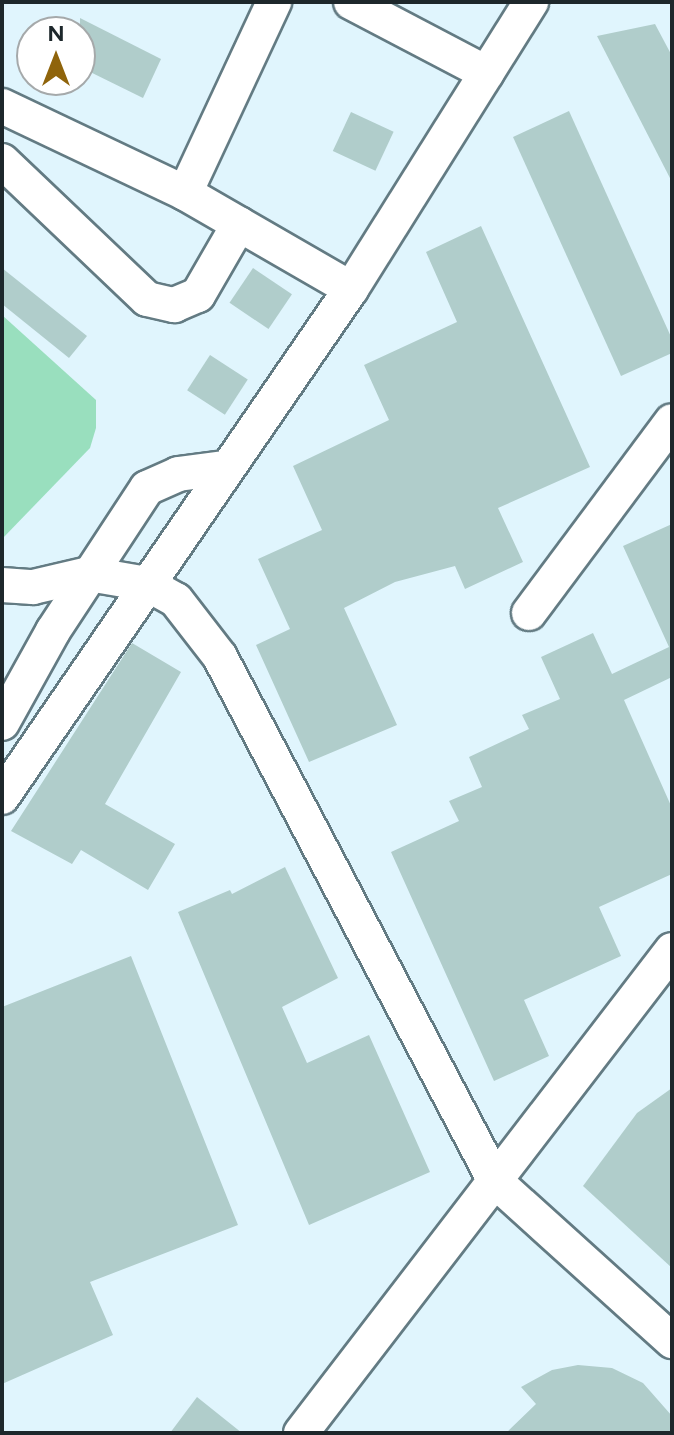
<!DOCTYPE html>
<style>
body{margin:0}
#map{position:relative;width:674px;height:1435px;overflow:hidden;background:#e0f5fd;font-family:Figtree,sans-serif}
div>[style]{position:absolute}
.green>*{inset:0;background:#99dfbe}
.building>*{inset:0;background:#b0cdcb;transform-origin:0 0}
.roads{filter:drop-shadow(2px 0 #637b83) drop-shadow(-2px 0 #637b83) drop-shadow(0 2px #637b83) drop-shadow(0 -2px #637b83)}
.minor>*{height:34px;margin:-17px;padding:0 17px;transform-origin:17px;border-radius:17px;background:#fff}
span{translate:-50% -50%;white-space:nowrap;text-align:center;line-height:1.15;-webkit-text-stroke:7px #fff;paint-order:stroke}
.frame{position:absolute;inset:0;border:4px solid #1d272b;pointer-events:none}
.north{position:absolute;left:16px;top:16px;width:80px;height:80px;box-sizing:border-box;background:#fff;border:2px solid #a5a9aa;border-radius:50%;rotate:0deg;font-size:22px;font-weight:700;line-height:32px;text-align:center;color:#1d272b}
.north::after{content:'';display:block;margin:auto;width:28px;height:36px;background:#8f640b;clip-path:polygon(50% 0,100% 100%,50% 72%,0 100%)}
</style>
<div id="map">
<div class="green">
<div style="clip-path:polygon(2px 315px,96px 400px,96px 428px,90px 448px,2px 539px)"></div>
</div>
<div class="building">
<div style="clip-path:polygon(80px 18px,161px 59px,143px 98px,80px 67px)"></div>
<div style="clip-path:polygon(655px 24px,672px 56px,672px 182px,597px 36px)"></div>
<div style="clip-path:polygon(569px 111px,672px 339px,672px 353px,621px 376px,513px 137px)"></div>
<div style="left:351px;top:112px;width:47px;height:43px;rotate:25deg"></div>
<div style="clip-path:polygon(481px 226px,590px 467px,498px 508px,523px 562px,465px 589px,455px 566px,395px 582px,344px 608px,397px 725px,309px 762px,256px 645px,290px 629px,258px 559px,322px 530px,293px 466px,389px 420px,364px 365px,457px 322px,426px 252px)"></div>
<div style="clip-path:polygon(2px 268px,87px 336px,69px 358px,2px 304px)"></div>
<div style="left:253px;top:268px;width:47px;height:42px;rotate:34deg"></div>
<div style="left:210px;top:355px;width:45px;height:42px;rotate:33deg"></div>
<div style="clip-path:polygon(672px 524px,672px 677px,624px 700px,672px 808px,672px 874px,599px 907px,621px 956px,524px 1000px,549px 1056px,494px 1081px,391px 852px,459px 821px,449px 801px,482px 787px,469px 757px,529px 729px,522px 715px,560px 699px,541px 657px,593px 633px,612px 674px,669px 647px,623px 546px)"></div>
<div style="clip-path:polygon(132px 643px,181px 672px,105px 804px,175px 844px,148px 890px,81px 850px,72px 864px,11px 831px)"></div>
<div style="clip-path:polygon(285px 867px,338px 978px,282px 1007px,307px 1063px,369px 1035px,430px 1172px,309px 1225px,178px 912px,230px 890px,232px 894px)"></div>
<div style="clip-path:polygon(131px 956px,238px 1225px,90px 1282px,113px 1335px,2px 1384px,2px 1007px)"></div>
<div style="clip-path:polygon(672px 1088px,672px 1268px,583px 1186px,637px 1113px)"></div>
<div style="clip-path:polygon(578px 1365px,612px 1368px,643px 1383px,672px 1416px,672px 1433px,506px 1433px,536px 1404px,521px 1387px,552px 1370px)"></div>
<div style="clip-path:polygon(197px 1397px,242px 1433px,170px 1433px)"></div>
</div>
<div class="roads">
<div class="minor">
<div style="left:351px;top:2px;width:153px;rotate:27.7deg"></div>
<div style="left:2px;top:106px;width:203px;rotate:25.4deg"></div>
<div style="left:185px;top:193px;width:192px;rotate:30deg"></div>
<div style="left:2px;top:161px;width:200px;rotate:43.6deg"></div>
<div style="left:147px;top:299px;width:28px;rotate:13deg"></div>
<div style="left:174px;top:305px;width:26px;rotate:-23deg"></div>
<div style="left:198px;top:295px;width:82px;rotate:-60deg"></div>
<div style="left:185px;top:193px;width:211px;rotate:-65deg"></div>
<div style="left:2px;top:585px;width:31px;rotate:4deg"></div>
<div style="left:33px;top:587px;width:57px;rotate:-13.1deg"></div>
<div style="left:89px;top:574px;width:59px;rotate:9.8deg"></div>
<div style="left:147px;top:584px;width:33px;rotate:29deg"></div>
<div style="left:176px;top:600px;width:72px;rotate:52.3deg"></div>
<div style="left:220px;top:657px;width:592px;rotate:62.31deg"></div>
<div style="left:495px;top:1181px;width:239px;rotate:42.1deg"></div>
<div style="left:529px;top:613px;width:239px;rotate:-53.3deg"></div>
<div style="left:2px;top:723px;width:105px;rotate:-61deg"></div>
<div style="left:53px;top:631px;width:171px;rotate:-56.7deg"></div>
<div style="left:147px;top:488px;width:34px;rotate:-24deg"></div>
<div style="left:178px;top:474px;width:46px;rotate:-7.4deg"></div>
<div style="left:2px;top:797px;width:616px;rotate:-55.51deg"></div>
<div style="left:351px;top:289px;width:339px;rotate:-57.9deg"></div>
<div style="left:301px;top:1433px;width:609px;rotate:-52.47deg"></div>
</div>
</div>
<div class="frame"></div>
<div class="north">N</div>
</div>
